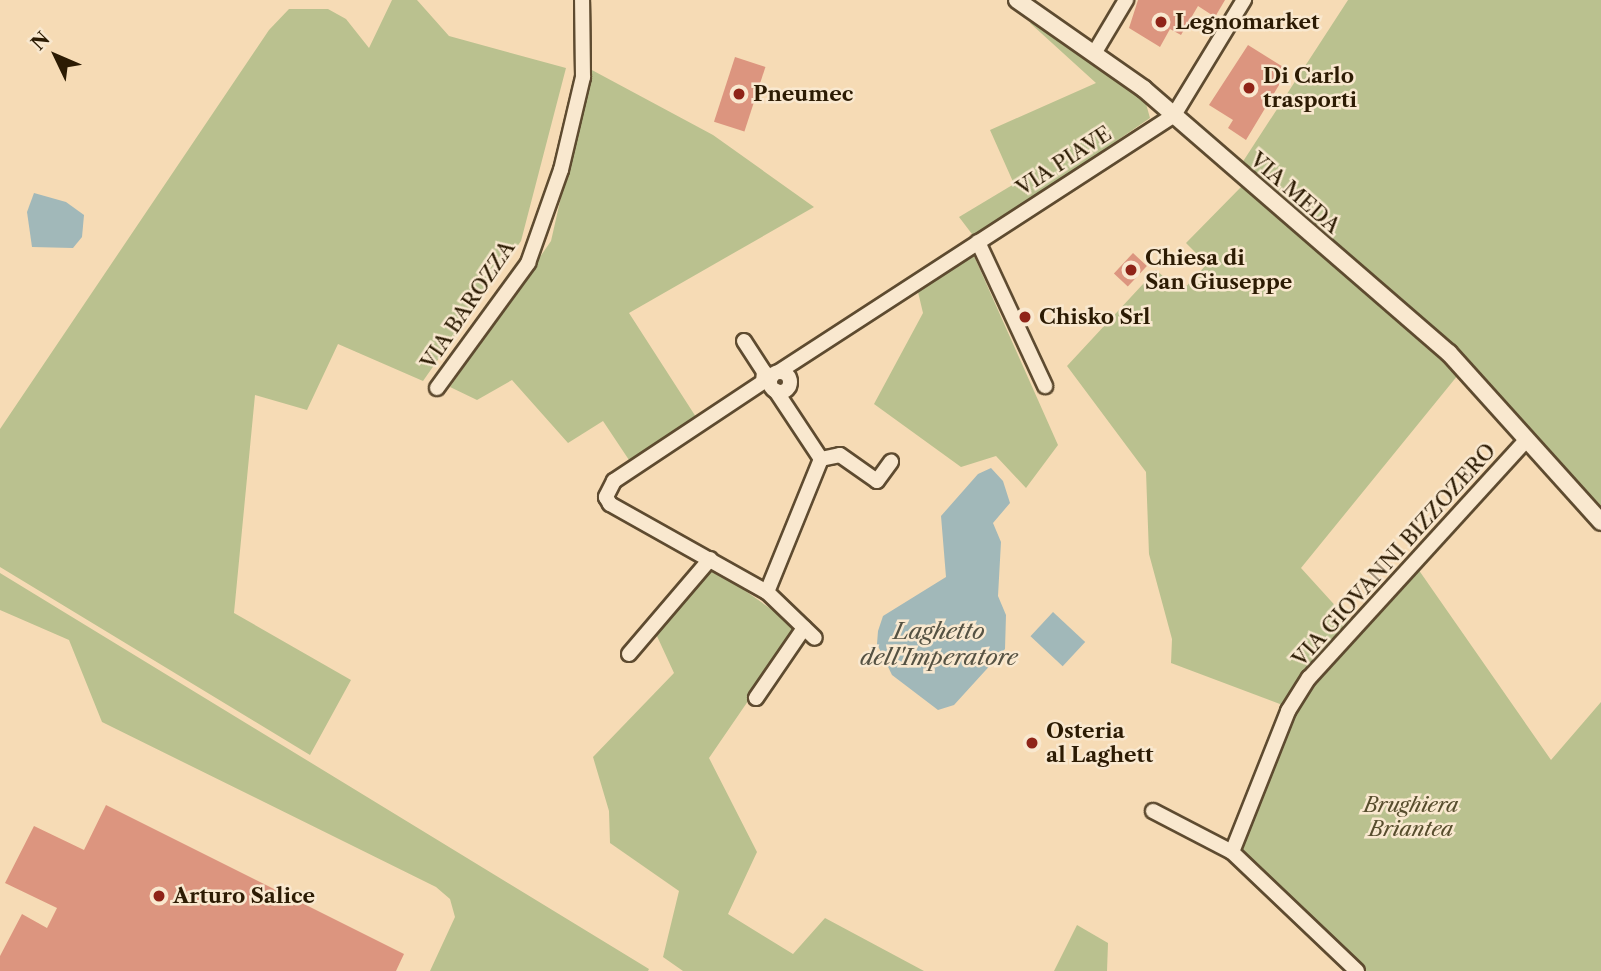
<!DOCTYPE html>
<style>
body{margin:0}
#map{position:relative;width:1601px;height:971px;overflow:hidden;background:#f6dbb5;font-family:"Libre Caslon Text",serif}
div>[style]{position:absolute}
.green>*{inset:0;background:#bac18f}
.water>*{inset:0;background:#a1b8b9;transform-origin:0 0}
.building>*{inset:0;background:#dc957f;transform-origin:0 0}
.roads{filter:drop-shadow(2px 0 #5e4b30) drop-shadow(-2px 0 #5e4b30) drop-shadow(0 2px #5e4b30) drop-shadow(0 -2px #5e4b30)}
.minor>*{height:14px;margin:-7px;padding:0 7px;transform-origin:7px;border-radius:7px;background:#f9e8cf}
.minor>.ring{margin:-7px;padding:0;box-sizing:content-box;background:none;border:14px solid #f9e8cf;border-radius:50%}
.tertiary>*{height:16px;margin:-8px;padding:0 8px;transform-origin:8px;border-radius:8px;background:#f9e8cf}
.dots>*{width:19px;height:19px;translate:-50% -50%;box-sizing:border-box;border:4px solid #f9e8cf;border-radius:50%}
span{translate:-50% -50%;white-space:nowrap;text-align:center;line-height:1.15;-webkit-text-stroke:5px #f9e8cf;paint-order:stroke}
.poi-label{font-size:21px;color:#2c1b03;font-weight:700}
.left{translate:0 -50%;text-align:left}
.street-label{font-size:21px;color:#2c1b03}
.park-label{font-size:21px;color:#574d2d;font-style:italic}
.water-label{font-size:23px;color:#555243;font-style:italic}
.north{position:absolute;left:21px;top:21px;width:70px;height:70px;-webkit-text-stroke:5px #f9e8cf;paint-order:stroke;rotate:314deg;font-size:19px;font-weight:700;line-height:28px;text-align:center;color:#2c1b03}
.north::after{content:'';display:block;margin:auto;width:24px;height:32px;background:#2c1b03;clip-path:polygon(50% 0,100% 100%,50% 72%,0 100%)}
</style>
<div id="map">
<div class="green">
<div style="clip-path:polygon(392px 0,417px 0,449px 36px,566px 68px,521px 241px,423px 381px,338px 344px,307px 410px,255px 395px,234px 613px,351px 680px,310px 755px,0 567px,0 429px,269px 30px,289px 9px,328px 9px,346px 19px,369px 48px)"></div>
<div style="clip-path:polygon(1348px 0,1601px 0,1601px 515px,1514px 416px,1242px 163px)"></div>
<div style="clip-path:polygon(1035px 18px,1145px 100px,1150px 118px,975px 238px,959px 217px,1014px 184px,990px 130px,1096px 83px,1030px 23px)"></div>
<div style="clip-path:polygon(590px 69px,713px 135px,814px 207px,629px 313px,696px 417px,629px 460px,603px 421px,568px 443px,512px 380px,477px 400px,450px 387px,551px 241px)"></div>
<div style="clip-path:polygon(1242px 186px,1458px 375px,1301px 568px,1351px 623px,1409px 556px,1551px 760px,1601px 702px,1601px 971px,1366px 971px,1236px 862px,1293px 709px,1171px 663px,1172px 639px,1149px 554px,1146px 472px,1067px 366px,1156px 270px,1181px 292px,1207px 264px,1186px 243px)"></div>
<div style="clip-path:polygon(974px 256px,1058px 445px,1026px 488px,996px 456px,961px 467px,874px 404px,923px 313px,918px 292px)"></div>
<div style="clip-path:polygon(710px 566px,798px 628px,709px 758px,757px 852px,728px 914px,793px 954px,825px 918px,924px 971px,683px 971px,663px 957px,679px 891px,610px 843px,609px 811px,593px 757px,674px 673px,656px 634px)"></div>
<div style="clip-path:polygon(0 573px,649px 969px,648px 971px,430px 971px,455px 917px,450px 899px,436px 887px,102px 722px,69px 640px,0 610px)"></div>
<div style="clip-path:polygon(1077px 925px,1108px 943px,1107px 971px,1054px 971px)"></div>
</div>
<div class="water">
<div style="clip-path:polygon(34px 193px,66px 202px,84px 215px,82px 237px,73px 248px,32px 247px,27px 212px)"></div>
<div style="clip-path:polygon(991px 468px,1003px 481px,1010px 503px,993px 523px,1001px 542px,998px 596px,1006px 615px,1005px 649px,954px 705px,938px 710px,892px 675px,877px 644px,878px 631px,883px 616px,946px 577px,941px 516px,978px 474px)"></div>
<div style="left:1053px;top:612px;width:44px;height:33px;rotate:43deg"></div>
</div>
<div class="building">
<div style="clip-path:polygon(1138px 0,1225px 0,1215px 17px,1198px 6px,1181px 35px,1170px 29px,1160px 47px,1129px 28px)"></div>
<div style="clip-path:polygon(1248px 45px,1288px 70px,1246px 140px,1228px 128px,1233px 120px,1209px 105px)"></div>
<div style="left:735px;top:57px;width:32px;height:68px;rotate:18deg"></div>
<div style="left:1133px;top:253px;width:19px;height:28px;rotate:43deg"></div>
<div style="clip-path:polygon(106px 805px,404px 954px,396px 971px,0 971px,0 956px,22px 914px,47px 928px,57px 908px,5px 883px,34px 826px,84px 850px)"></div>
</div>
<div class="roads">
<div class="minor">
<div style="left:1095px;top:52px;width:61px;rotate:-59.2deg"></div>
<div style="left:978px;top:242px;width:159px;rotate:65deg"></div>
<div style="left:744px;top:341px;width:37px;rotate:57deg"></div>
<div style="left:764px;top:372px;width:10px;rotate:96deg"></div>
<div style="left:780px;top:371px;width:470px;rotate:-33deg"></div>
<div style="left:1174px;top:115px;width:135px;rotate:-58.7deg"></div>
<div class="ring" style="left:770px;top:372px;width:6px;height:6px"></div>
<div style="left:772px;top:376px;width:190px;rotate:146.4deg"></div>
<div style="left:614px;top:481px;width:18px;rotate:117deg"></div>
<div style="left:606px;top:497px;width:8px;rotate:60deg"></div>
<div style="left:610px;top:504px;width:180px;rotate:29.3deg"></div>
<div style="left:767px;top:592px;width:66px;rotate:43.8deg"></div>
<div style="left:437px;top:388px;width:155px;rotate:-53.9deg"></div>
<div style="left:528px;top:263px;width:99px;rotate:-70.5deg"></div>
<div style="left:561px;top:170px;width:96px;rotate:-76.7deg"></div>
<div style="left:583px;top:77px;width:77px;rotate:-90.7deg"></div>
<div style="left:821px;top:459px;width:19px;rotate:-12deg"></div>
<div style="left:840px;top:455px;width:45px;rotate:35.1deg"></div>
<div style="left:877px;top:481px;width:24px;rotate:-54deg"></div>
<div style="left:767px;top:592px;width:144px;rotate:-67.9deg"></div>
<div style="left:821px;top:459px;width:82px;rotate:-123.5deg"></div>
<div style="left:629px;top:654px;width:125px;rotate:-49.5deg"></div>
<div style="left:756px;top:698px;width:85px;rotate:-55.6deg"></div>
<div style="left:1153px;top:811px;width:89px;rotate:27.4deg"></div>
<div style="left:1357px;top:971px;width:173px;rotate:-136.4deg"></div>
<div style="left:1232px;top:852px;width:152px;rotate:-68.3deg"></div>
<div style="left:1288px;top:711px;width:39px;rotate:-58deg"></div>
<div style="left:1309px;top:678px;width:323px;rotate:-47.6deg"></div>
</div>
<div class="tertiary">
<div style="left:1017px;top:0;width:155px;rotate:35deg"></div>
<div style="left:1144px;top:89px;width:403px;rotate:40.9deg"></div>
<div style="left:1449px;top:353px;width:227px;rotate:48deg"></div>
</div>
</div>
<div class="dots">
<div style="left:1161px;top:22px;background:#8f2418"></div>
<div style="left:1249px;top:88px;background:#8f2418"></div>
<div style="left:739px;top:94px;background:#8f2418"></div>
<div style="left:1131px;top:270px;background:#8f2418"></div>
<div style="left:1025px;top:317px;background:#8f2418"></div>
<div style="left:1032px;top:743px;background:#8f2418"></div>
<div style="left:159px;top:896px;background:#8f2418"></div>
</div>
<div class="poi-label">
<span class="left" style="left:1175px;top:22px">Legnomarket</span>
<span class="left" style="left:1263px;top:88px">Di Carlo<br>trasporti</span>
<span class="left" style="left:753px;top:94px">Pneumec</span>
<span class="left" style="left:1145px;top:270px">Chiesa di<br>San Giuseppe</span>
<span class="left" style="left:1039px;top:317px">Chisko Srl</span>
<span class="left" style="left:1046px;top:743px">Osteria<br>al Laghett</span>
<span class="left" style="left:173px;top:896px">Arturo Salice</span>
</div>
<div class="street-label">
<span style="left:1064px;top:161px;rotate:-33deg">VIA PIAVE</span>
<span style="left:1295px;top:193px;rotate:41deg">VIA MEDA</span>
<span style="left:468px;top:305px;rotate:-56deg">VIA BAROZZA</span>
<span style="left:1394px;top:555px;rotate:-48deg">VIA GIOVANNI BIZZOZERO</span>
</div>
<div class="park-label">
<span style="left:1411px;top:817px">Brughiera<br>Briantea</span>
</div>
<div class="water-label">
<span style="left:939px;top:644px">Laghetto<br>dell'Imperatore</span>
</div>
<div class="north">N</div>
</div>
